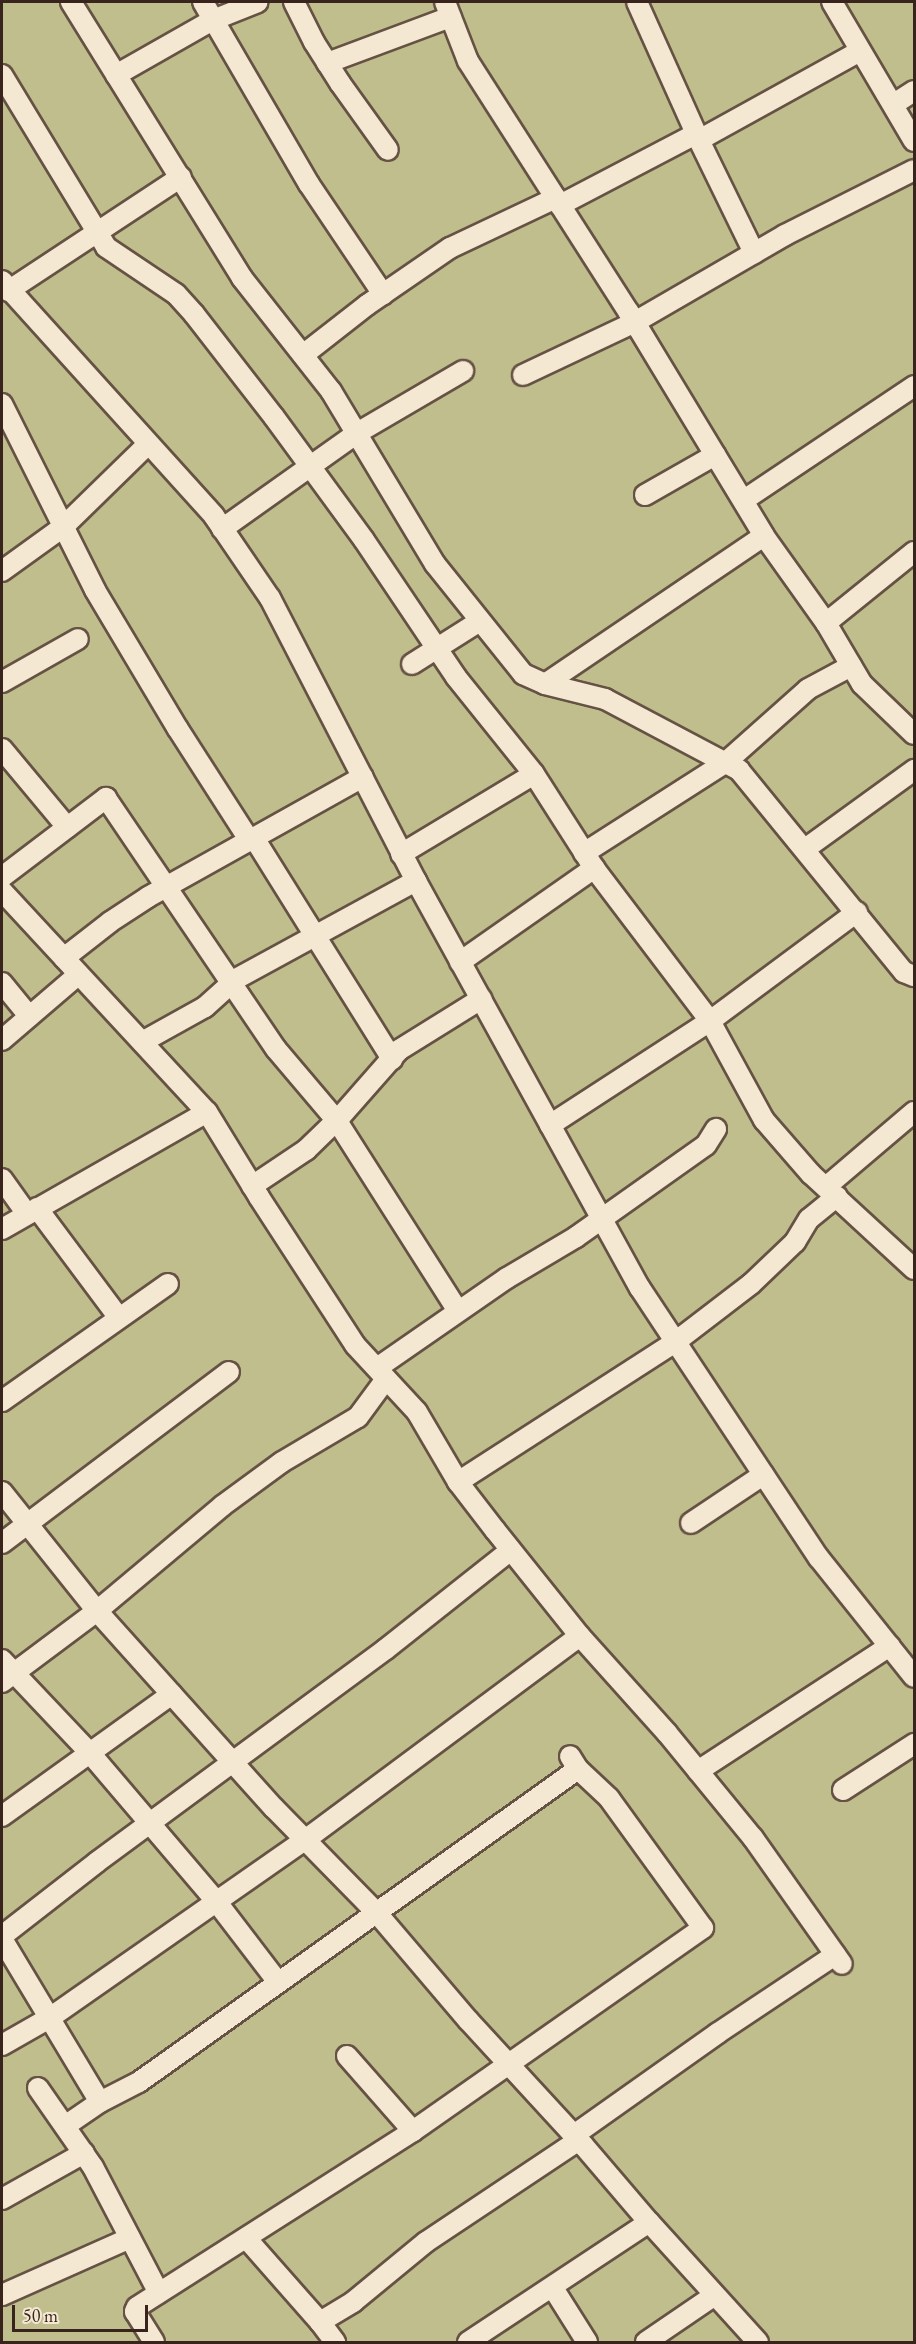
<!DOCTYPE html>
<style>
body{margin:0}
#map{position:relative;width:916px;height:2344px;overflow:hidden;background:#eedbbb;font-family:"EB Garamond",serif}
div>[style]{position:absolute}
.green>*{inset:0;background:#bfbe8c;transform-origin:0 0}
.roads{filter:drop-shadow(2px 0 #665244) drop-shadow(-2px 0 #665244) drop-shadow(0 2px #665244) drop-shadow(0 -2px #665244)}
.minor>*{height:20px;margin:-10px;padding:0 10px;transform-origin:10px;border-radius:10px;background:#f4e8d3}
span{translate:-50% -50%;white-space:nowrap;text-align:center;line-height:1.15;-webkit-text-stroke:4.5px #f4e8d3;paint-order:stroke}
.frame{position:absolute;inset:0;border:3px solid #38241c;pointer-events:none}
.scale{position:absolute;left:12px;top:2305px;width:136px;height:27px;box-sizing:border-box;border:3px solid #38241c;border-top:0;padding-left:8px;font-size:18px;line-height:21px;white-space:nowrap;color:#38241c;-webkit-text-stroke:4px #f4e8d3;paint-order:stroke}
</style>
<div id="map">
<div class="green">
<div style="left:2px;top:2px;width:912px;height:2340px"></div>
</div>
<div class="roads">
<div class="minor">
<div style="left:71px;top:2px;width:325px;rotate:58.2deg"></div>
<div style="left:242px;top:278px;width:144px;rotate:51.8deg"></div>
<div style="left:331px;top:391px;width:202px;rotate:59deg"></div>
<div style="left:435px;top:564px;width:141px;rotate:51.3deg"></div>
<div style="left:523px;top:674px;width:24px;rotate:24deg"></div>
<div style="left:545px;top:684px;width:62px;rotate:14deg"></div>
<div style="left:605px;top:699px;width:152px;rotate:27.9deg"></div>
<div style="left:739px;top:770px;width:261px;rotate:50.8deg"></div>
<div style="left:904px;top:972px;width:11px;rotate:22deg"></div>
<div style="left:203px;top:2px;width:211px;rotate:59.8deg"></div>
<div style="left:309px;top:184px;width:133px;rotate:56.1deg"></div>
<div style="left:294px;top:2px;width:45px;rotate:63.4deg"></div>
<div style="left:314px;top:42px;width:49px;rotate:57.6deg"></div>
<div style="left:340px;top:83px;width:82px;rotate:54.4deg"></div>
<div style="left:445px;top:2px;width:63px;rotate:68.7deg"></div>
<div style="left:468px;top:61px;width:297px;rotate:57.4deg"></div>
<div style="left:628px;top:311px;width:263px;rotate:58.8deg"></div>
<div style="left:764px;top:536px;width:107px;rotate:54.5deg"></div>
<div style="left:826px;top:623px;width:71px;rotate:59.5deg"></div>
<div style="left:862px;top:684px;width:72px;rotate:43.9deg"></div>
<div style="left:637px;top:2px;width:151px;rotate:65.8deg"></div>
<div style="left:699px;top:140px;width:126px;rotate:64deg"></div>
<div style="left:832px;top:2px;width:161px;rotate:59.5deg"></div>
<div style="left:327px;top:63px;width:132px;rotate:-20.4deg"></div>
<div style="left:2px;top:75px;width:201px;rotate:58.8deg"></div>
<div style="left:106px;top:247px;width:84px;rotate:33.9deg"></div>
<div style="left:176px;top:294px;width:27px;rotate:48deg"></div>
<div style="left:194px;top:314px;width:130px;rotate:52.2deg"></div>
<div style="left:274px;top:417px;width:152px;rotate:53.8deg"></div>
<div style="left:364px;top:540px;width:165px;rotate:56.1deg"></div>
<div style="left:456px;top:677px;width:124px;rotate:51.2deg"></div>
<div style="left:534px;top:774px;width:112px;rotate:57.4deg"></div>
<div style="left:594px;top:868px;width:192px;rotate:52.8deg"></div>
<div style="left:710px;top:1021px;width:113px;rotate:61.4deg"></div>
<div style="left:764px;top:1120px;width:72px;rotate:49deg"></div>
<div style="left:811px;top:1174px;width:140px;rotate:42.7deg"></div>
<div style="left:116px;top:75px;width:112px;rotate:-29.6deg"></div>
<div style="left:213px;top:20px;width:48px;rotate:-21.8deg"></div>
<div style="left:894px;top:104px;width:24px;rotate:-33deg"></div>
<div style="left:699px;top:140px;width:184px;rotate:-28.9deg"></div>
<div style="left:560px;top:205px;width:153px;rotate:-27.6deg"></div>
<div style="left:2px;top:281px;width:316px;rotate:47.9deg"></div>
<div style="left:214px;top:516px;width:99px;rotate:55.7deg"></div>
<div style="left:270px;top:598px;width:318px;rotate:62.7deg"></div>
<div style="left:416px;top:881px;width:465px;rotate:61.2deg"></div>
<div style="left:640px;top:1288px;width:324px;rotate:56.5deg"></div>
<div style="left:819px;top:1558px;width:152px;rotate:51.4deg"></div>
<div style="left:8px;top:291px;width:207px;rotate:-33.4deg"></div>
<div style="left:303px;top:355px;width:81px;rotate:-38deg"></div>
<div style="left:367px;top:305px;width:101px;rotate:-34.5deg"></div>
<div style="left:450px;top:248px;width:117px;rotate:-25.3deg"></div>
<div style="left:523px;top:375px;width:124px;rotate:-25.3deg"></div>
<div style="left:635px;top:322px;width:173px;rotate:-30.1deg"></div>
<div style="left:785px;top:235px;width:144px;rotate:-26.7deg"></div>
<div style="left:2px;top:404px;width:208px;rotate:63.4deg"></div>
<div style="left:95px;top:590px;width:162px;rotate:59.2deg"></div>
<div style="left:178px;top:729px;width:133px;rotate:57.3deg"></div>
<div style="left:645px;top:495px;width:81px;rotate:-29.7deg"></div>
<div style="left:744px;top:500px;width:205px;rotate:-33.8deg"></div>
<div style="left:222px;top:529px;width:166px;rotate:-35.4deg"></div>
<div style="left:357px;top:433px;width:123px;rotate:-30.3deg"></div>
<div style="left:2px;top:571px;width:75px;rotate:-35.8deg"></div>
<div style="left:63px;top:527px;width:119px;rotate:-44.3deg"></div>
<div style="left:826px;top:623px;width:113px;rotate:-38.9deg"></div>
<div style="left:412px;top:664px;width:80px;rotate:-32.3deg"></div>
<div style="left:2px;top:682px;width:87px;rotate:-29.5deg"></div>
<div style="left:545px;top:684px;width:264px;rotate:-34.1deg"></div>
<div style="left:2px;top:749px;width:102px;rotate:50.2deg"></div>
<div style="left:254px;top:838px;width:261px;rotate:58deg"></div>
<div style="left:805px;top:849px;width:135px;rotate:-35.9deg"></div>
<div style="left:584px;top:853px;width:167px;rotate:-32.6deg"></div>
<div style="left:725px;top:763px;width:111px;rotate:-41.7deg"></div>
<div style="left:808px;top:689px;width:49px;rotate:-28.1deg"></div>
<div style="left:401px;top:854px;width:155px;rotate:-31deg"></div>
<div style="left:2px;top:877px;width:131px;rotate:-37.2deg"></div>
<div style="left:106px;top:798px;width:303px;rotate:55.9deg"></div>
<div style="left:276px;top:1049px;width:94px;rotate:49.7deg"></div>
<div style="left:337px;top:1121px;width:225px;rotate:57.5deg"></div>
<div style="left:2px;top:891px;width:301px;rotate:47.2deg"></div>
<div style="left:207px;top:1112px;width:100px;rotate:58.5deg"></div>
<div style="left:259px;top:1197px;width:176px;rotate:57deg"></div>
<div style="left:355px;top:1345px;width:91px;rotate:47.2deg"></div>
<div style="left:417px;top:1412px;width:81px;rotate:59.6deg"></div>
<div style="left:458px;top:1482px;width:61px;rotate:52.4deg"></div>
<div style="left:495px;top:1530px;width:136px;rotate:51.3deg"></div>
<div style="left:580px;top:1636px;width:130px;rotate:48.1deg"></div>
<div style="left:667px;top:1733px;width:136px;rotate:50.7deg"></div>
<div style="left:753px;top:1838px;width:154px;rotate:54.8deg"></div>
<div style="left:64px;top:958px;width:58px;rotate:-38deg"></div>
<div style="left:110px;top:922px;width:45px;rotate:-33.3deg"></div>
<div style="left:148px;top:897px;width:246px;rotate:-29.2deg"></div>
<div style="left:460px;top:962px;width:164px;rotate:-35deg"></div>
<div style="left:2px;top:983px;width:43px;rotate:50.7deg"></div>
<div style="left:2px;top:1040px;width:101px;rotate:-40.6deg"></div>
<div style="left:142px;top:1042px;width:72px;rotate:-29.1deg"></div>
<div style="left:205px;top:1007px;width:42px;rotate:-42.1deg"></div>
<div style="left:236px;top:979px;width:205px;rotate:-28.6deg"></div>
<div style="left:550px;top:1125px;width:191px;rotate:-33deg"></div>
<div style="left:710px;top:1021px;width:183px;rotate:-36.6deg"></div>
<div style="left:2px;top:1179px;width:43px;rotate:54.5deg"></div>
<div style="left:252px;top:1186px;width:65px;rotate:-33.7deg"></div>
<div style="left:306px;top:1150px;width:49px;rotate:-44.2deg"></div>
<div style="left:341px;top:1116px;width:88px;rotate:-48.7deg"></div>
<div style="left:399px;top:1050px;width:97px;rotate:-31.9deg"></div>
<div style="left:827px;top:1186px;width:114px;rotate:-40.4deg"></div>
<div style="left:37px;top:1208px;width:137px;rotate:53.3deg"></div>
<div style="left:2px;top:1229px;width:236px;rotate:-29.7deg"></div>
<div style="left:377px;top:1368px;width:158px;rotate:-34.7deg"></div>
<div style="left:507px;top:1278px;width:80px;rotate:-30.7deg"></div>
<div style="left:576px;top:1237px;width:159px;rotate:-35.3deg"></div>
<div style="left:706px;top:1145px;width:19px;rotate:-58deg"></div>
<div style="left:2px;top:1401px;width:203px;rotate:-35.2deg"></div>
<div style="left:458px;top:1482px;width:257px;rotate:-32.8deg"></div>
<div style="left:674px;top:1343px;width:97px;rotate:-37.5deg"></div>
<div style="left:751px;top:1284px;width:61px;rotate:-43.7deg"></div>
<div style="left:795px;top:1242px;width:27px;rotate:-59deg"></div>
<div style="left:809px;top:1219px;width:36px;rotate:-39deg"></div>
<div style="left:2px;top:1492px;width:152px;rotate:51.4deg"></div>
<div style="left:97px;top:1611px;width:265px;rotate:48.1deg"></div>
<div style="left:274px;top:1808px;width:146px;rotate:45.6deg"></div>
<div style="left:376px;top:1912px;width:142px;rotate:49.6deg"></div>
<div style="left:468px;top:2020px;width:171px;rotate:47.4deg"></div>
<div style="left:584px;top:2146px;width:100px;rotate:49.5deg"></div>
<div style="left:649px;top:2222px;width:162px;rotate:47.8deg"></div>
<div style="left:691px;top:1523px;width:87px;rotate:-33.7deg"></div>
<div style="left:2px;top:1543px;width:284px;rotate:-37deg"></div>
<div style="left:2px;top:1660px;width:128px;rotate:46.6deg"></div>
<div style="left:90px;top:1753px;width:194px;rotate:49.6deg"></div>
<div style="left:216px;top:1901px;width:102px;rotate:52.6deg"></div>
<div style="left:2px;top:1682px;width:119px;rotate:-36.8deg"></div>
<div style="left:97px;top:1611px;width:163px;rotate:-40deg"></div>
<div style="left:222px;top:1506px;width:74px;rotate:-36.3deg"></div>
<div style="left:282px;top:1462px;width:88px;rotate:-30.6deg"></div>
<div style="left:358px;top:1417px;width:47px;rotate:-53.6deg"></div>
<div style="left:698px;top:1771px;width:229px;rotate:-33.1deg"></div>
<div style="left:843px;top:1790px;width:85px;rotate:-32.9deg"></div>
<div style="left:2px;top:1816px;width:209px;rotate:-35.7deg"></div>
<div style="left:2px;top:1936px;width:120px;rotate:-37.9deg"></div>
<div style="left:97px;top:1862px;width:359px;rotate:-36.4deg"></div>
<div style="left:386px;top:1649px;width:159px;rotate:-38.4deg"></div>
<div style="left:2px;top:1939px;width:190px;rotate:59deg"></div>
<div style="left:2px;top:2045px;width:56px;rotate:-29.7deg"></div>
<div style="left:51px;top:2017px;width:310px;rotate:-34.9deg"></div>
<div style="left:305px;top:1840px;width:342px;rotate:-36.6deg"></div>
<div style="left:347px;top:2056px;width:100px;rotate:48.7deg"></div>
<div style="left:38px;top:2088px;width:96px;rotate:55.2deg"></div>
<div style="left:93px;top:2167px;width:142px;rotate:62.4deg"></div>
<div style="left:65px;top:2126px;width:42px;rotate:-34.4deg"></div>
<div style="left:100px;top:2102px;width:44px;rotate:-27.1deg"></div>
<div style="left:139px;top:2082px;width:539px;rotate:-35.49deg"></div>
<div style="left:574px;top:2135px;width:176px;rotate:-35.3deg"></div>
<div style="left:718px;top:2033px;width:141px;rotate:-33.7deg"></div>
<div style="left:2px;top:2199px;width:94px;rotate:-29.3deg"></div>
<div style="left:246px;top:2238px;width:112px;rotate:48.6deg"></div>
<div style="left:320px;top:2322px;width:25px;rotate:53deg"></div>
<div style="left:553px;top:2288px;width:64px;rotate:57.8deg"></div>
<div style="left:2px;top:2295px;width:140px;rotate:-24deg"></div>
<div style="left:320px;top:2322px;width:39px;rotate:-31deg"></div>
<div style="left:353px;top:2302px;width:94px;rotate:-39.4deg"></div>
<div style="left:426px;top:2242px;width:184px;rotate:-33.7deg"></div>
<div style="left:154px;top:2342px;width:36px;rotate:-122deg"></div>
<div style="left:135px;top:2312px;width:5px;rotate:-68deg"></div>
<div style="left:137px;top:2307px;width:327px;rotate:-32.5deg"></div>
<div style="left:413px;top:2131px;width:354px;rotate:-35deg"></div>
<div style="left:703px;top:1928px;width:160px;rotate:-125.9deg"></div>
<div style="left:609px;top:1798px;width:42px;rotate:-136.9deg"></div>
<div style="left:578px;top:1769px;width:15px;rotate:-122deg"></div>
<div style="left:468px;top:2342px;width:217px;rotate:-33.5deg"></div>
<div style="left:646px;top:2342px;width:83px;rotate:-34.3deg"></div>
</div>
</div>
<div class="frame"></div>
<div class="scale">50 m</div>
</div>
